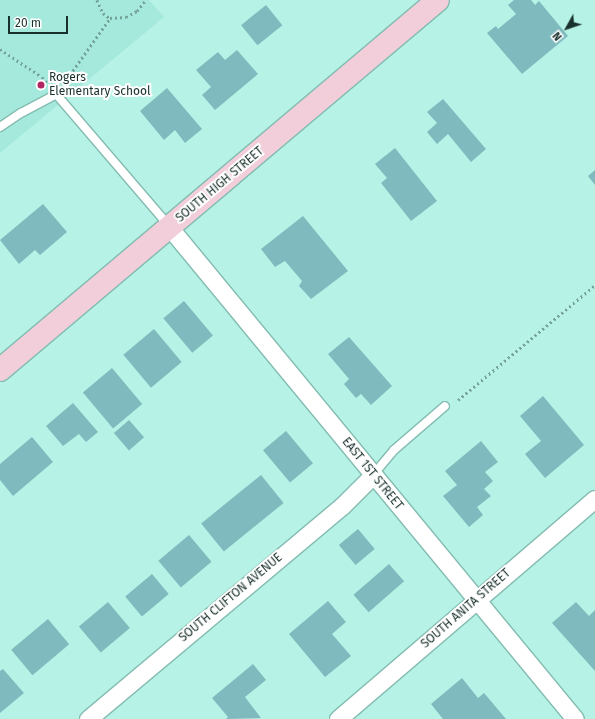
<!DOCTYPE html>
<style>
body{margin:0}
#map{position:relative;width:595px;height:719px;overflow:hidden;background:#b7f2e6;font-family:"Fira Sans",sans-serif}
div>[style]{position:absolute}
.built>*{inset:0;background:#a4e9db}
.building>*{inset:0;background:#7fbabe;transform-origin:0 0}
.path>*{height:2.5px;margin-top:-1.25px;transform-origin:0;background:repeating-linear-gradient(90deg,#75a299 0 2px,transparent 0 5px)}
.roads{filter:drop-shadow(1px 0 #83bcb1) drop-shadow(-1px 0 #83bcb1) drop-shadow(0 1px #83bcb1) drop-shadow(0 -1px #83bcb1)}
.lane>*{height:8px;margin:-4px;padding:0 4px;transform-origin:4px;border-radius:4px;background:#fff}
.street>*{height:17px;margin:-8.5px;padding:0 8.5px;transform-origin:8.5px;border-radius:8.5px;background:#fff}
.secondary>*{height:22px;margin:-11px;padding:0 11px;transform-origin:11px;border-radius:11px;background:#f1ceda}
.dots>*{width:11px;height:11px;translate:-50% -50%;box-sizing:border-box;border:2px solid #fff;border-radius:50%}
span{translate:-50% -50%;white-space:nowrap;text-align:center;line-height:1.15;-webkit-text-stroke:4px #fff;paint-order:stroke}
.poi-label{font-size:12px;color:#19312c}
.left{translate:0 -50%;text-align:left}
.street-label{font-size:12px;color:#19312c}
.north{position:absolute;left:547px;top:8px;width:40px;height:40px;-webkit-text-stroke:3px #fff;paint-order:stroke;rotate:230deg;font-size:11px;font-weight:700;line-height:16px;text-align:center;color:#19312c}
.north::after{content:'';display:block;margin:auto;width:14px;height:18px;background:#19312c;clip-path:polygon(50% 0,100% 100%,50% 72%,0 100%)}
.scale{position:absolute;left:8px;top:16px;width:60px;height:18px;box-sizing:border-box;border:2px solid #19312c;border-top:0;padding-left:5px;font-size:12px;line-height:14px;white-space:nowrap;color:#19312c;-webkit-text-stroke:3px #fff;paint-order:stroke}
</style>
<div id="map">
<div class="built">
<div style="clip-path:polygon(0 0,149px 0,164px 17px,0 153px)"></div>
</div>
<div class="building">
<div style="clip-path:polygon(514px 0,531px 0,535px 5px,539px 1px,568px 36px,522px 74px,487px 33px,496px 26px,498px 29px,516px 14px,508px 5px)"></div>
<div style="left:266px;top:5px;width:26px;height:32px;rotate:51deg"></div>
<div style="clip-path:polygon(237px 50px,258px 74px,215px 110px,202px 95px,211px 87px,196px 70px,218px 52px,225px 60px)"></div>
<div style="clip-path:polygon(167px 88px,202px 129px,185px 143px,175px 130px,164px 140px,140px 111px)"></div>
<div style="clip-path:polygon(443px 99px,486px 149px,471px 162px,448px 134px,437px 144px,427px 132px,437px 123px,427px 112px)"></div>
<div style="clip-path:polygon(395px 148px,437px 201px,411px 221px,381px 183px,387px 178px,375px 164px)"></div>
<div style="clip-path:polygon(595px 170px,595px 185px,588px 176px)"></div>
<div style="clip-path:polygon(43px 204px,67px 232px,40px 255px,35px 250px,19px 264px,0 240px)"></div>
<div style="clip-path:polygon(303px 216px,348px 271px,311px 299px,299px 286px,302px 281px,285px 261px,275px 267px,261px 249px)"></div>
<div style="left:184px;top:301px;width:45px;height:27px;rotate:50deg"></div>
<div style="left:154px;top:329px;width:43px;height:40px;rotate:50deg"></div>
<div style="clip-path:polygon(349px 337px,392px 386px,371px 405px,361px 394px,356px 398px,344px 384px,349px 379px,328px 354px)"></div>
<div style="left:112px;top:368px;width:47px;height:38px;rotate:50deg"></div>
<div style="clip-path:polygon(543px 396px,584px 445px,545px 478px,525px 454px,541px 441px,520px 416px)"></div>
<div style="clip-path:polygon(73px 403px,98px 432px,86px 442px,79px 434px,63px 446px,46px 426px)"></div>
<div style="left:129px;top:420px;width:23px;height:20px;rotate:49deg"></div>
<div style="left:286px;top:431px;width:42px;height:30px;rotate:50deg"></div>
<div style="clip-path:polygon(32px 437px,53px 462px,13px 496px,0 480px,0 464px)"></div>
<div style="clip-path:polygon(481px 441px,498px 462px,485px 472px,493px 481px,484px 489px,491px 496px,477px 507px,483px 515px,469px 527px,443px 496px,457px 485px,445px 471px)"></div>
<div style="left:261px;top:475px;width:36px;height:77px;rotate:51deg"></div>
<div style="left:358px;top:529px;width:26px;height:25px;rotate:50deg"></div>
<div style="left:189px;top:535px;width:35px;height:40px;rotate:50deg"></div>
<div style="left:389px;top:564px;width:23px;height:47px;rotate:49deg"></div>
<div style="left:152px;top:574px;width:26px;height:35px;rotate:50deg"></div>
<div style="clip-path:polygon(328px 601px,346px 622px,332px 634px,351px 656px,325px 677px,289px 634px)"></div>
<div style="left:108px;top:602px;width:34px;height:38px;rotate:50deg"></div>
<div style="clip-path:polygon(576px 602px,589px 616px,595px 610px,595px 671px,552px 623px)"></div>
<div style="left:48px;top:619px;width:33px;height:48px;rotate:50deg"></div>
<div style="clip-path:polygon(253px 664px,266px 680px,245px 697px,261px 718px,226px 719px,228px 717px,212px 698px)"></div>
<div style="clip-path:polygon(3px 669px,24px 693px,0 713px,0 671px)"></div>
<div style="clip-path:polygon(462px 678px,478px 698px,484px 693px,506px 719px,443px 719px,431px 704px)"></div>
</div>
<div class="path">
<div style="left:97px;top:0;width:14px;rotate:65deg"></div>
<div style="left:103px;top:13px;width:9px;rotate:36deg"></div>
<div style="left:110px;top:18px;width:16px;rotate:-4deg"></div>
<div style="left:126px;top:17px;width:13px;rotate:-29deg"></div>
<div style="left:137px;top:11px;width:14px;rotate:-51deg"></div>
<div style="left:0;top:49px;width:50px;rotate:33.7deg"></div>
<div style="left:42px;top:77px;width:9px;rotate:49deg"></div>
<div style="left:64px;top:83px;width:80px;rotate:-54.7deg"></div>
<div style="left:458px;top:400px;width:179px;rotate:-40deg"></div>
</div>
<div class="roads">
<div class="lane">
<div style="left:0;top:127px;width:25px;rotate:-34deg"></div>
<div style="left:21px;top:113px;width:40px;rotate:-28deg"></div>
<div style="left:56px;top:94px;width:175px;rotate:49.4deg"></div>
<div style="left:373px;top:475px;width:33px;rotate:-50deg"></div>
<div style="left:394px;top:450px;width:67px;rotate:-40.8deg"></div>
</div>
<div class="street">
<div style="left:170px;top:228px;width:636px;rotate:50.48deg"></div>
<div style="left:88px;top:719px;width:331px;rotate:-40deg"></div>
<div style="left:342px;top:506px;width:44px;rotate:-45deg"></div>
<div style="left:338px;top:719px;width:338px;rotate:-40.6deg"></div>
</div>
<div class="secondary">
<div style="left:0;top:370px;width:573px;rotate:-40.19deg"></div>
</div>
</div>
<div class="dots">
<div style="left:41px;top:85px;background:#b22661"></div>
</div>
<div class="poi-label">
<span class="left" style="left:49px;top:85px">Rogers<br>Elementary School</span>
</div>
<div class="street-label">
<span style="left:220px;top:185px;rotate:-40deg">SOUTH HIGH STREET</span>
<span style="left:372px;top:474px;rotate:51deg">EAST 1ST STREET</span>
<span style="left:231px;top:598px;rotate:-40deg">SOUTH CLIFTON AVENUE</span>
<span style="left:466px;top:609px;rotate:-41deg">SOUTH ANITA STREET</span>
</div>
<div class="north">N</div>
<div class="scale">20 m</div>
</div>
